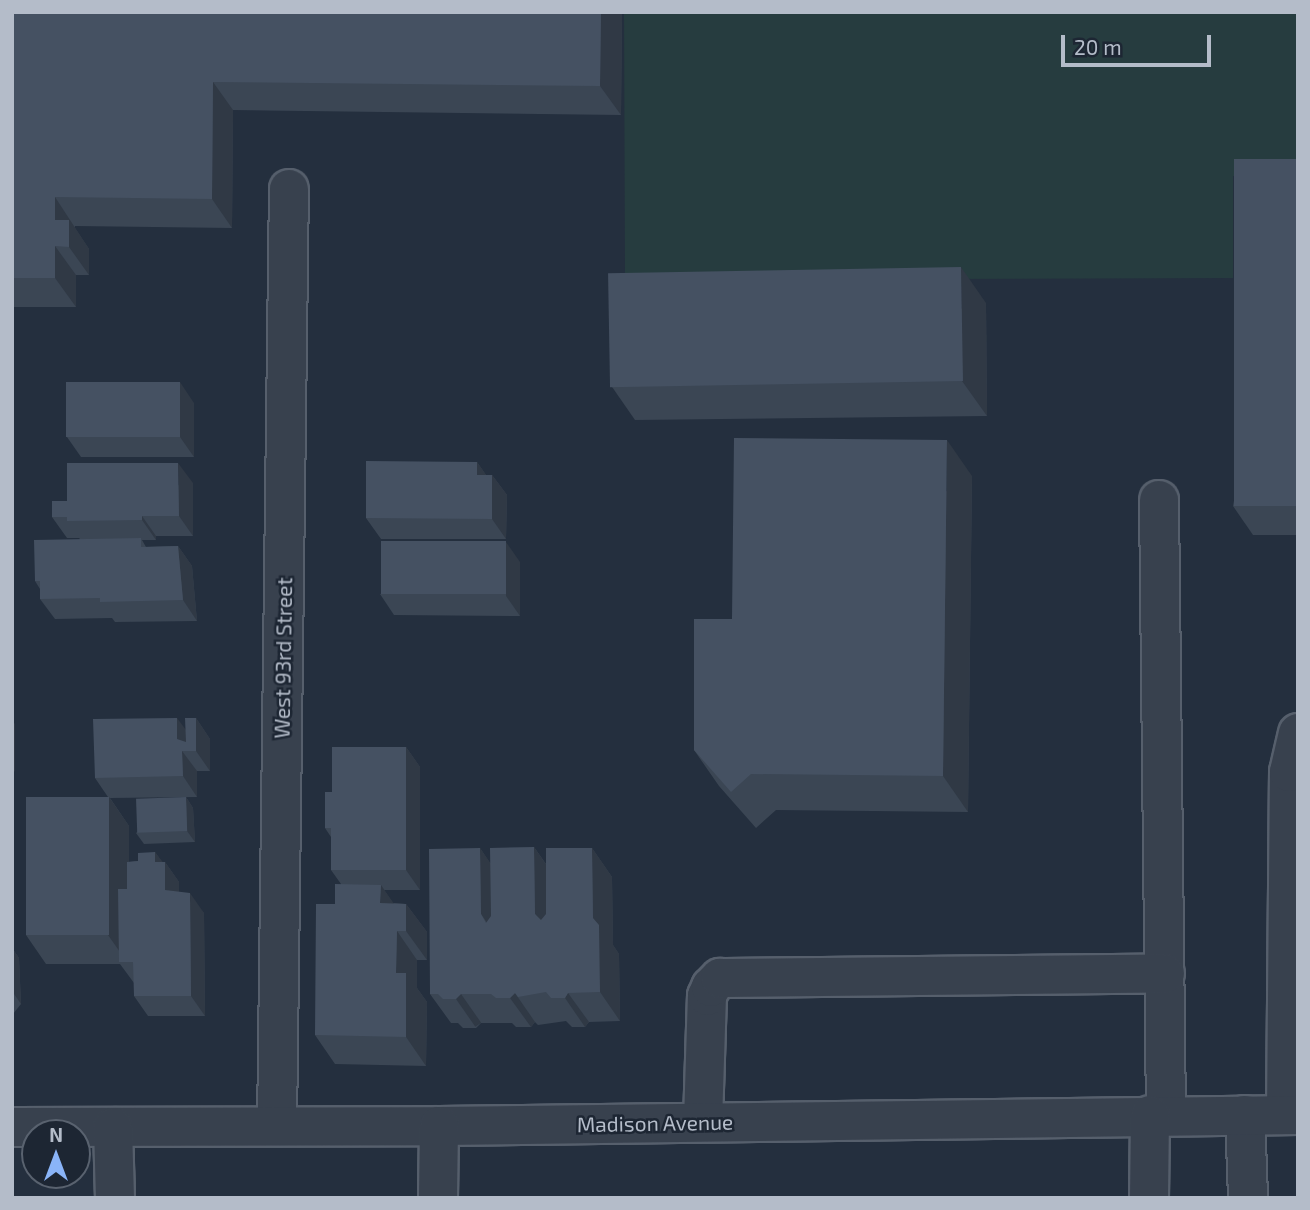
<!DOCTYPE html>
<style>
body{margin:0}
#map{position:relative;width:1310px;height:1210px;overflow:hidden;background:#242f3e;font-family:"Exo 2",sans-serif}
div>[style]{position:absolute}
.green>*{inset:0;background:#263c3f}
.roads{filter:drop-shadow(2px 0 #565f6c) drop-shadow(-2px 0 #565f6c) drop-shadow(0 2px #565f6c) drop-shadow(0 -2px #565f6c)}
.minor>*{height:38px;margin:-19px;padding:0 19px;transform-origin:19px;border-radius:19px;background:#38414e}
.wall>*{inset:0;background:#3b4654}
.shaded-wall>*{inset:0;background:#303945;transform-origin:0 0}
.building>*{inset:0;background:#455162;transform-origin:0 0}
span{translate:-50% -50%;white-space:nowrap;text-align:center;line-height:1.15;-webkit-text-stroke:5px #1d2633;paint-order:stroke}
.street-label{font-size:21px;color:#b4bcc9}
.frame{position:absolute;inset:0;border:14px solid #b4bcc9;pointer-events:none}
.north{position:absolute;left:21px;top:1119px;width:70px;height:70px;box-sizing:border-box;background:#1d2633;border:2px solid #59626f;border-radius:50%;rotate:0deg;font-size:19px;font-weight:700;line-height:28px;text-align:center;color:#b4bcc9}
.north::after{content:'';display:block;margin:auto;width:24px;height:32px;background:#8ab4f8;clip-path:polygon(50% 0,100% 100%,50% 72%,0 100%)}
.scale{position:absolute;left:1061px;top:35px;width:150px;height:32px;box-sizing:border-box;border:4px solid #b4bcc9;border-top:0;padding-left:9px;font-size:21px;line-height:24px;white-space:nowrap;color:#b4bcc9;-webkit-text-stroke:5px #1d2633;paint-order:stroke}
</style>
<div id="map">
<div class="green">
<div style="clip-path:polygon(624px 12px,1298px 12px,1298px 175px,1233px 176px,1233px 278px,625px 280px)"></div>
</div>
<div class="roads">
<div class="minor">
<div style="left:1159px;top:500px;width:615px;rotate:89.35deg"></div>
<div style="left:1245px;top:1115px;width:83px;rotate:87.9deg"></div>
<div style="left:1286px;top:1115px;width:343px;rotate:-89.5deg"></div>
<div style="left:1289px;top:772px;width:40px;rotate:-77deg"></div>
<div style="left:703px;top:1122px;width:126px;rotate:-88.2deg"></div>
<div style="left:707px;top:996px;width:10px;rotate:-66deg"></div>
<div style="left:711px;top:987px;width:13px;rotate:-45deg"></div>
<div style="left:720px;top:978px;width:445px;rotate:-0.6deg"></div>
<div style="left:277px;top:1126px;width:937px;rotate:-89.27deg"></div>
<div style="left:12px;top:1127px;width:427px;rotate:-0.1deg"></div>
<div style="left:439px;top:1126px;width:859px;rotate:-0.73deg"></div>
<div style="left:113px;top:1127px;width:71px;rotate:88.4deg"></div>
<div style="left:438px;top:1198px;width:72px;rotate:-89.2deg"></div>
<div style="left:1149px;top:1198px;width:83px;rotate:-89.3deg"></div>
</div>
</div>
<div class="wall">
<div style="clip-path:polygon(12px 12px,622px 12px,621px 115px,233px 110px,232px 228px,75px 226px,75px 228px,89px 249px,89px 275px,76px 275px,76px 307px,12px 307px)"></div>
<div style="clip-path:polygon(1298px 159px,1298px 535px,1253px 535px,1233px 506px)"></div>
<div style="clip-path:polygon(986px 303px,987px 416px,635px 420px,610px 384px)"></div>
<div style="clip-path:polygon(194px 403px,194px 457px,81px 457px,67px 437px)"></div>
<div style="clip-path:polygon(477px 462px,486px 475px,492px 475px,507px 495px,506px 539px,381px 539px,366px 518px)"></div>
<div style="clip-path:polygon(972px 476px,968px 812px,776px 810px,756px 828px,719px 786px,694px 750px,732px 619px)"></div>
<div style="clip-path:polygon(193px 483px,193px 536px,156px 536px,156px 540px,142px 540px,146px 547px,178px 546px,192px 566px,197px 621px,115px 622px,112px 618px,55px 619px,40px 599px,40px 589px,35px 581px,80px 539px,79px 538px,67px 538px,52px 517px,67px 501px)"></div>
<div style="clip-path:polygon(520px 562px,520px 616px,394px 615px,380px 594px)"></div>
<div style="clip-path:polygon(196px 718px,210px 739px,210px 771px,197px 771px,197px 797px,110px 798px,129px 826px,129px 862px,138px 861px,155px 852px,162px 862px,165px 862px,179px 882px,179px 892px,204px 913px,205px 1016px,148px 1016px,134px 996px,134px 983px,120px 964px,46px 964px,26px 935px,108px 797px,95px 778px,186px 730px)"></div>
<div style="clip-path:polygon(406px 747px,420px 767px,420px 890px,384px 890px,393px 903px,406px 904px,427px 932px,427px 960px,417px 960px,417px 988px,427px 1002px,426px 1066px,335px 1064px,315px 1035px,341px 884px,331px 870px,331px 837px,325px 828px,332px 792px)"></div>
<div style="clip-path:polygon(186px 797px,193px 808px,195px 842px,144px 844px,136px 833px)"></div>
<div style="clip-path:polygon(534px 847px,546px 864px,592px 848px,612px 877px,613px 945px,619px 954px,620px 1021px,589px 1022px,585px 1027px,572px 1027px,566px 1021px,538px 1025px,535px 1022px,531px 1027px,516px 1027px,512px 1023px,481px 1023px,476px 1028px,463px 1028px,458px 1023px,451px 1023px,430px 994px,480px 848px,490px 863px)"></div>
<div style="clip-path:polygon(12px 948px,19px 958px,21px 1004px,13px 1014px)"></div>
</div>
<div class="shaded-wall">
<div style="clip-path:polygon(601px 12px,622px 12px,621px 115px,600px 86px)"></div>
<div style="clip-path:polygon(213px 82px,233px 110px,232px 228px,212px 199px)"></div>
<div style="clip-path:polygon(55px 197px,89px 249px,89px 275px,69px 247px,55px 220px)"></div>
<div style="clip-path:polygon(55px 246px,76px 275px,76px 307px,55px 278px)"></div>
<div style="clip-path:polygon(961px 267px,986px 303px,987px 416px,962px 381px)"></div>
<div style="clip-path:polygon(180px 382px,194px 403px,194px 457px,180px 437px)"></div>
<div style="clip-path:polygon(947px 440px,972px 476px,968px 812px,943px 776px)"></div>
<div style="clip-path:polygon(477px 462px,491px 482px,477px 475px)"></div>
<div style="clip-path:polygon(178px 463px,193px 483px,193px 536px,179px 516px)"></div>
<div style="clip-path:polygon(492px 475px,507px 495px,506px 539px,492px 519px)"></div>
<div style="clip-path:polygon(142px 516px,156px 536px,156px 540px,142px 520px)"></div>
<div style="clip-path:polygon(506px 542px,520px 562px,520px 616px,506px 596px)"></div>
<div style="clip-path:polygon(178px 546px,192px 566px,197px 621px,183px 600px)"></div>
<div style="clip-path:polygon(177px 718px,192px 738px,192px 751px,177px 739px)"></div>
<div style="clip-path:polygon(196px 718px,210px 739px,210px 771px,196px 751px)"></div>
<div style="clip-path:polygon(12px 720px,15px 724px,15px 772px,12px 768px)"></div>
<div style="clip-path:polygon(406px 747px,420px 767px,420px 890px,406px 870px)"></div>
<div style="clip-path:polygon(182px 751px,197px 771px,197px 797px,183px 776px)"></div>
<div style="clip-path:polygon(109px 797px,129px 826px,129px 962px,127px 962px,108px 935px)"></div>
<div style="clip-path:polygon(186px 797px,193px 808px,195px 842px,187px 831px)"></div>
<div style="clip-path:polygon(534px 847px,554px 876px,555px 943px,535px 914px)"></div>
<div style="clip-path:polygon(480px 848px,500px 877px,507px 952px,481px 914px)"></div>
<div style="clip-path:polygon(592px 848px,612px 877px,613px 945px,619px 954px,620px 1021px,600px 992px,593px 918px)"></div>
<div style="clip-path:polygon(155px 852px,165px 865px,165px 862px,179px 882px,179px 911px,165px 890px,155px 862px)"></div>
<div style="clip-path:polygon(381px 885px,401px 914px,380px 903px)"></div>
<div style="clip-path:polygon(190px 893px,204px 913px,205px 1016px,191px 996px)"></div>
<div style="clip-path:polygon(406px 904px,427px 932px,427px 960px,406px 931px)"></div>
<div style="clip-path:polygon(397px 931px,417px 960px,417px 988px,427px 1002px,426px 1066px,406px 1037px,396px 973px)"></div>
<div style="clip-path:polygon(12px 948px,19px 958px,21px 1004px,12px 991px)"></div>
<div style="clip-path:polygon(515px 993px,535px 1022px,531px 1027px,510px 998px)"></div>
<div style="clip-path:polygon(568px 993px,589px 1022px,585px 1027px,565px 998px)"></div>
<div style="left:461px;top:994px;width:35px;height:7px;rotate:55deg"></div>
</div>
<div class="building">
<div style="clip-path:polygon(12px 12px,601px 12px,600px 86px,213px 82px,212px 199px,55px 197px,55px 220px,69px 220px,69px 247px,55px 246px,55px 278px,12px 278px)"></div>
<div style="left:1234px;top:159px;width:64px;height:347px"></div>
<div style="left:961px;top:267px;width:114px;height:353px;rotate:89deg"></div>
<div style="left:66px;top:382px;width:114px;height:55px"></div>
<div style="clip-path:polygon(734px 438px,947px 440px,943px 776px,751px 774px,731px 792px,694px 750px,694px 619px,732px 619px)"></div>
<div style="clip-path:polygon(366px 461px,477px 462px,477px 475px,492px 475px,492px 519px,366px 518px)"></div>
<div style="clip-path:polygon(67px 463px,178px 463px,179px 516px,142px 516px,142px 520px,67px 521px,67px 517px,52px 517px,52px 501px,67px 501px)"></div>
<div style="clip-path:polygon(141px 538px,141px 547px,178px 546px,183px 600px,100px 602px,100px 598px,40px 599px,40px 581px,35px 581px,34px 540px)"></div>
<div style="left:381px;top:541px;width:125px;height:53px"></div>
<div style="clip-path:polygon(177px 718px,177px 739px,186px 742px,185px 718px,196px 718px,196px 751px,182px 751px,183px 776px,95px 778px,93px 719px)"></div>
<div style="clip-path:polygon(332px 747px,406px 747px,406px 870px,331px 870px,331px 828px,325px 828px,325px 792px,332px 792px)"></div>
<div style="left:26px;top:797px;width:83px;height:138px"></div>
<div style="left:186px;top:797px;width:34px;height:50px;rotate:88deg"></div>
<div style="clip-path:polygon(534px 847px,535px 914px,541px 920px,546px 914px,546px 848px,592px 848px,593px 918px,599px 925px,600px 992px,568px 993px,565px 998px,551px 998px,546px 992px,518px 997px,515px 993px,510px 998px,496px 998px,491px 994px,461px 994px,456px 999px,443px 999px,438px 994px,430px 994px,429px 849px,480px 848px,481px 914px,486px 923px,491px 916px,490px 848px)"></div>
<div style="clip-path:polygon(155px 852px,155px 862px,165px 862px,165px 890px,190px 893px,191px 996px,134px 996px,133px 962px,119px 962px,118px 889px,127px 889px,127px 862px,138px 861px,138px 853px)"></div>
<div style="clip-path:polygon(335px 884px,381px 885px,380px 903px,406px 904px,406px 931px,397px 931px,396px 973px,406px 973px,406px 1037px,315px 1035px,316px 904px,335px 904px)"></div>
</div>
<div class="street-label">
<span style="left:283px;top:658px;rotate:-89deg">West 93rd Street</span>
<span style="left:655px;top:1123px;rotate:-1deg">Madison Avenue</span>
</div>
<div class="frame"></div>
<div class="north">N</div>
<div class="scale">20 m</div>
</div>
